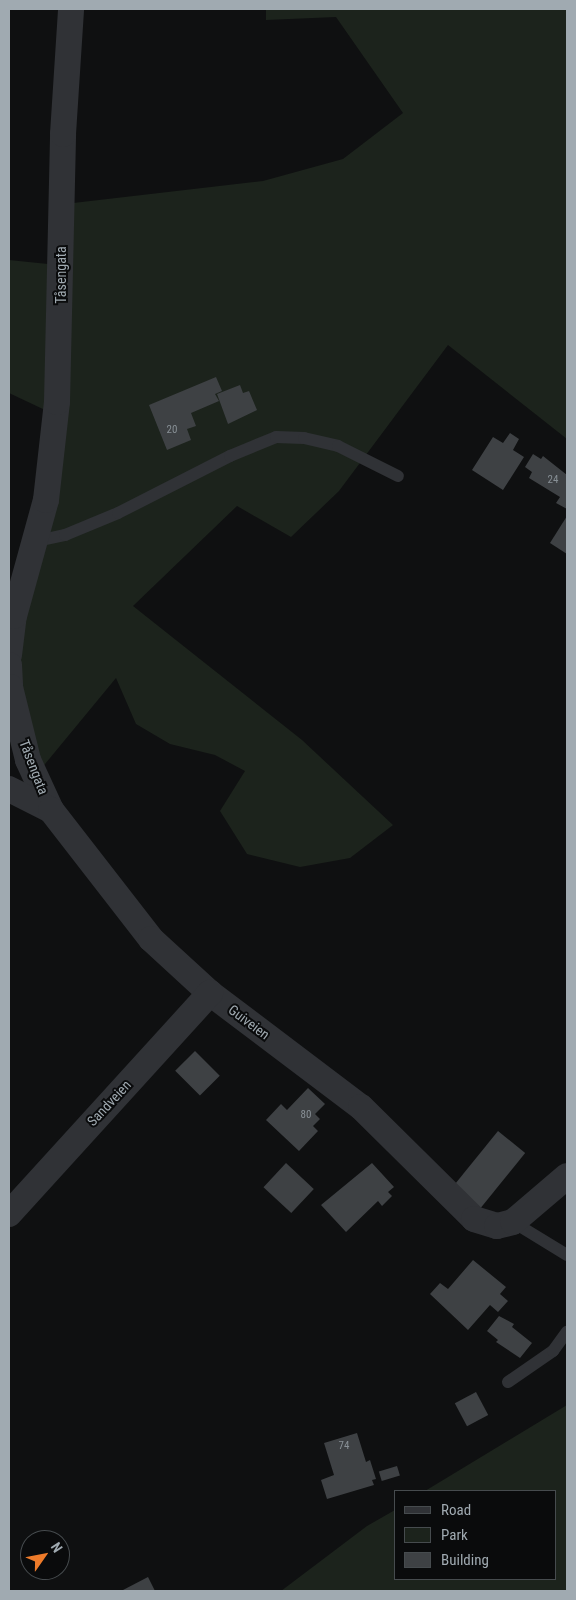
<!DOCTYPE html>
<meta charset="utf-8">
<style>
body{margin:0}
#map{position:relative;width:576px;height:1600px;overflow:hidden;background:#0f1011;font-family:"Roboto Condensed",sans-serif}
div>[style]{position:absolute}
.green>*{inset:0;background:#1c231c}
.building>*{inset:0;background:#3e4144;transform-origin:0 0}
.lane>*{height:12px;margin:-6px;padding:0 6px;transform-origin:6px;border-radius:6px;background:#303236}
.street>*{height:26px;margin:-13px;padding:0 13px;transform-origin:13px;border-radius:13px;background:#303236}
span{translate:-50% -50%;white-space:nowrap;text-align:center;line-height:1.15;-webkit-text-stroke:4px #0a0b0c;paint-order:stroke}
.number-label{font-size:11px;color:#889096}
.number-label span{-webkit-text-stroke-width:0}
.street-label{font-size:14px;color:#a0aab1}
.frame{position:absolute;inset:0;border:10px solid #a0aab1;pointer-events:none}
.legend{position:absolute;left:394px;top:1490px;width:162px;height:90px;box-sizing:border-box;background:#0a0b0c;border:1px solid #464b4e;margin:0;padding:6px 9px;list-style:none;font-size:15px;color:#a0aab1}
.legend li{display:flex;align-items:center;gap:10px;height:25px}
.legend b{width:25px;border:1px solid #464b4e}
.north{position:absolute;left:20px;top:1530px;width:50px;height:50px;box-sizing:border-box;background:#0a0b0c;border:1px solid #464b4e;border-radius:50%;rotate:57deg;font-size:14px;font-weight:700;line-height:20px;text-align:center;color:#a0aab1}
.north::after{content:'';display:block;margin:auto;width:18px;height:22px;background:#ee7b2a;clip-path:polygon(50% 0,100% 100%,50% 72%,0 100%)}
</style>
<div id="map">
<div class="green">
<div style="clip-path:polygon(266px 9px,567px 9px,567px 439px,448px 345px,339px 491px,291px 537px,237px 506px,133px 606px,302px 740px,393px 825px,350px 858px,300px 867px,247px 854px,220px 811px,245px 771px,215px 755px,170px 744px,136px 724px,116px 678px,36px 775px,10px 652px,46px 479px,56px 205px,263px 181px,343px 159px,403px 113px,336px 17px,266px 20px)"></div>
<div style="clip-path:polygon(9px 260px,48px 264px,45px 410px,9px 393px)"></div>
<div style="clip-path:polygon(567px 1405px,567px 1591px,281px 1591px,367px 1526px,395px 1510px,395px 1579px,555px 1579px,555px 1491px,425px 1491px)"></div>
</div>
<div class="building">
<div style="clip-path:polygon(216px 377px,222px 391px,215px 394px,219px 401px,191px 413px,196px 426px,187px 429px,191px 440px,167px 450px,149px 405px)"></div>
<div style="clip-path:polygon(240px 385px,243px 393px,249px 391px,257px 410px,228px 424px,217px 394px)"></div>
<div style="clip-path:polygon(510px 433px,519px 439px,513px 450px,524px 457px,503px 490px,472px 470px,493px 437px,503px 443px)"></div>
<div style="clip-path:polygon(533px 454px,541px 459px,543px 456px,567px 475px,567px 509px,556px 503px,560px 497px,529px 478px,532px 472px,525px 467px)"></div>
<div style="clip-path:polygon(567px 516px,567px 554px,550px 543px)"></div>
<div style="left:195px;top:1051px;width:35px;height:28px;rotate:45deg"></div>
<div style="clip-path:polygon(308px 1088px,325px 1104px,315px 1114px,320px 1119px,313px 1126px,318px 1131px,299px 1151px,266px 1120px,281px 1104px,287px 1110px)"></div>
<div style="left:498px;top:1131px;width:35px;height:75px;rotate:39deg"></div>
<div style="left:286px;top:1163px;width:38px;height:33px;rotate:43deg"></div>
<div style="clip-path:polygon(372px 1163px,394px 1187px,388px 1192px,392px 1196px,382px 1206px,378px 1201px,346px 1232px,321px 1205px)"></div>
<div style="clip-path:polygon(473px 1260px,506px 1287px,500px 1294px,508px 1301px,498px 1312px,490px 1305px,468px 1330px,430px 1294px,440px 1283px,448px 1289px)"></div>
<div style="clip-path:polygon(499px 1316px,514px 1324px,512px 1327px,532px 1343px,520px 1358px,496px 1342px,498px 1340px,487px 1331px)"></div>
<div style="left:476px;top:1392px;width:26px;height:24px;rotate:62deg"></div>
<div style="clip-path:polygon(357px 1433px,366px 1462px,370px 1460px,376px 1479px,372px 1480px,374px 1485px,327px 1499px,321px 1480px,334px 1475px,324px 1443px)"></div>
<div style="left:397px;top:1466px;width:10px;height:19px;rotate:73deg"></div>
<div style="clip-path:polygon(148px 1577px,155px 1591px,124px 1591px,123px 1590px)"></div>
</div>
<div class="lane">
<div style="left:37px;top:541px;width:29px;rotate:-12deg"></div>
<div style="left:65px;top:535px;width:57px;rotate:-22.5deg"></div>
<div style="left:118px;top:513px;width:126px;rotate:-27deg"></div>
<div style="left:230px;top:456px;width:50px;rotate:-22.4deg"></div>
<div style="left:276px;top:437px;width:28px;rotate:2deg"></div>
<div style="left:304px;top:438px;width:35px;rotate:13deg"></div>
<div style="left:338px;top:446px;width:67px;rotate:26.6deg"></div>
<div style="left:513px;top:1222px;width:63px;rotate:31.4deg"></div>
<div style="left:508px;top:1382px;width:55px;rotate:-34.6deg"></div>
<div style="left:553px;top:1351px;width:24px;rotate:-54deg"></div>
</div>
<div class="street">
<div style="left:9px;top:655px;width:39px;rotate:-83deg"></div>
<div style="left:14px;top:616px;width:120px;rotate:-74.6deg"></div>
<div style="left:46px;top:500px;width:99px;rotate:-83.6deg"></div>
<div style="left:57px;top:402px;width:268px;rotate:-88.7deg"></div>
<div style="left:63px;top:134px;width:125px;rotate:-86.3deg"></div>
<div style="left:9px;top:665px;width:22px;rotate:87deg"></div>
<div style="left:10px;top:687px;width:75px;rotate:76.1deg"></div>
<div style="left:28px;top:760px;width:55px;rotate:65.3deg"></div>
<div style="left:9px;top:789px;width:47px;rotate:26.6deg"></div>
<div style="left:51px;top:810px;width:163px;rotate:52.2deg"></div>
<div style="left:151px;top:939px;width:80px;rotate:42.5deg"></div>
<div style="left:210px;top:993px;width:189px;rotate:37.1deg"></div>
<div style="left:361px;top:1107px;width:159px;rotate:44.7deg"></div>
<div style="left:474px;top:1219px;width:24px;rotate:17deg"></div>
<div style="left:497px;top:1226px;width:16px;rotate:-14deg"></div>
<div style="left:513px;top:1222px;width:71px;rotate:-40.4deg"></div>
<div style="left:9px;top:1214px;width:299px;rotate:-47.7deg"></div>
</div>
<div class="number-label">
<span style="left:172px;top:430px">20</span>
<span style="left:553px;top:480px">24</span>
<span style="left:306px;top:1115px">80</span>
<span style="left:344px;top:1446px">74</span>
</div>
<div class="street-label">
<span style="left:61px;top:275px;rotate:-90deg">Tåsengata</span>
<span style="left:34px;top:767px;rotate:69deg">Tåsengata</span>
<span style="left:249px;top:1022px;rotate:37deg">Guiveien</span>
<span style="left:109px;top:1103px;rotate:-47deg">Sandveien</span>
</div>
<div class="frame"></div>
<ul class="legend">
<li><b style="height:6px;background:#303236"></b>Road</li>
<li><b style="height:14px;background:#1c231c"></b>Park</li>
<li><b style="height:14px;background:#3e4144"></b>Building</li>
</ul>
<div class="north">N</div>
</div>
